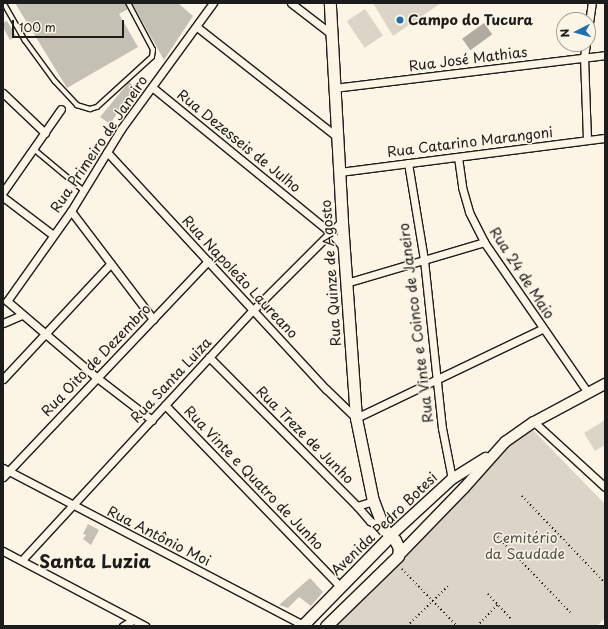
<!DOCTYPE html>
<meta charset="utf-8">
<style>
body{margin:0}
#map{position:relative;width:608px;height:629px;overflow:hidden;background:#fcf5e5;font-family:"Playpen Sans",sans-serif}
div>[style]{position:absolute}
.green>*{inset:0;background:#dbd5c8;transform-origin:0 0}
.water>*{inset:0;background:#b0aba1;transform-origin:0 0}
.building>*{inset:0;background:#c4c0b3}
.path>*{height:1.5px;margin-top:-0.75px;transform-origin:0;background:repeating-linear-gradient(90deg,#1c1c1c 0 1px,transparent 0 4px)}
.roads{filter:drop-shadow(1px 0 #1c1c1c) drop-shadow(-1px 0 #1c1c1c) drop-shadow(0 1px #1c1c1c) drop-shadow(0 -1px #1c1c1c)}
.lane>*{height:3.5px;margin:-1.75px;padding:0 1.75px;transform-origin:1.75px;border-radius:1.75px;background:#fcf5e5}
.street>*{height:7px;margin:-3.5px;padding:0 3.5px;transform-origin:3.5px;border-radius:3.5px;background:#fcf5e5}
.secondary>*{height:10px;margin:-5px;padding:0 5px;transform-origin:5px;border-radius:5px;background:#fcf5e5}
.primary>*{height:11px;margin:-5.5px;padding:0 5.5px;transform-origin:5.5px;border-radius:5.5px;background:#fcf5e5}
.dots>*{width:11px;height:11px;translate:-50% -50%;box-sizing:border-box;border:2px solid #fcf5e5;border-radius:50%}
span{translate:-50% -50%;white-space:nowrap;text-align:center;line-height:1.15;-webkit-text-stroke:3px #fcf5e5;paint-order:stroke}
.poi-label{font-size:14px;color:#1c1c1c;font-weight:700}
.left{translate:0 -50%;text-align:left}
.street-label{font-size:14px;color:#1c1c1c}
.park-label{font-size:14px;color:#555450}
.district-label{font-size:18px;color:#1c1c1c;font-weight:700}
.frame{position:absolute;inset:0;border:4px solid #1c1c1c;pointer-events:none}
.north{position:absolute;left:556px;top:12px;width:40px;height:40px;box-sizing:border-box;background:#fcf5e5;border:1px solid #a29e95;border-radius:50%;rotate:264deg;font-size:11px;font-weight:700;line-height:16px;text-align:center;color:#1c1c1c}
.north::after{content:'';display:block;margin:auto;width:14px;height:18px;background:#1f6fb2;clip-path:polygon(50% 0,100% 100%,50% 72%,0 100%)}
.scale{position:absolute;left:12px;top:20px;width:112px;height:18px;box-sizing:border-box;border:2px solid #1c1c1c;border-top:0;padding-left:5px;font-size:12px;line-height:14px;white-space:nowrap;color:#1c1c1c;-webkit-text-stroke:3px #fcf5e5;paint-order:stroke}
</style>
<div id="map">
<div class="green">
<div style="clip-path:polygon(373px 3px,441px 3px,393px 36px)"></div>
<div style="left:365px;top:9px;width:32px;height:22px;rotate:56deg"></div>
<div style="clip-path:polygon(605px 420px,605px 445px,595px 451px,584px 433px)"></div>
<div style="clip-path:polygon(533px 430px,605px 504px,605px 618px,597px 626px,335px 626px,520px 435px)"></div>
</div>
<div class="water">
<div style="left:484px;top:23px;width:14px;height:27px;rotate:54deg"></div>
</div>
<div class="building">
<div style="clip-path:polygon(15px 3px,125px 3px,128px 9px,119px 14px,138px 47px,67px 88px)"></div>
<div style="clip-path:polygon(132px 3px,178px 3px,193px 16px,164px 60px)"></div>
<div style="clip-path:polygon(7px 21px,16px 36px,10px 40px,3px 27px,3px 23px)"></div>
<div style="clip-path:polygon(129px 82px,135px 87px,110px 124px,100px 117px)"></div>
<div style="clip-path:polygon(88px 524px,99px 530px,91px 545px,83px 539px,86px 535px,83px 534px)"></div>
<div style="clip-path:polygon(310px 578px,323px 592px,311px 606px,299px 597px,288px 608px,279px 605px)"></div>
</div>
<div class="path">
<div style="left:522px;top:496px;width:120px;rotate:46.3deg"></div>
<div style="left:495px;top:534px;width:112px;rotate:46.1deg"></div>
<div style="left:402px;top:569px;width:79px;rotate:46deg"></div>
<div style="left:488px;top:594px;width:34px;rotate:47deg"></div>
<div style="left:407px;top:626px;width:60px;rotate:-44.3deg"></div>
<div style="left:477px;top:626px;width:29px;rotate:-46deg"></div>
</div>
<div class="roads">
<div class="lane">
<div style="left:4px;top:3px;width:43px;rotate:60.4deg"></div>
<div style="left:25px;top:40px;width:51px;rotate:53.8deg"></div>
<div style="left:55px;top:81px;width:33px;rotate:47deg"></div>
<div style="left:77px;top:105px;width:14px;rotate:17deg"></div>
<div style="left:90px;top:109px;width:7px;rotate:-16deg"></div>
<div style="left:97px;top:107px;width:74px;rotate:-42.3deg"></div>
<div style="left:152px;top:57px;width:7px;rotate:-82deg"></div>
<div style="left:153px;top:50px;width:53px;rotate:-118deg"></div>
<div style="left:34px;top:149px;width:64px;rotate:39.9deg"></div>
</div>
<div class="street">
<div style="left:291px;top:3px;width:49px;rotate:37.6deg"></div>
<div style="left:197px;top:27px;width:177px;rotate:38.1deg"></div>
<div style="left:588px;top:30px;width:27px;rotate:-82deg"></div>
<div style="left:586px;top:44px;width:13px;rotate:99deg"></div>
<div style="left:584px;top:57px;width:83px;rotate:87.9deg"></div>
<div style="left:152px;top:87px;width:230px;rotate:39.2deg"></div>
<div style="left:330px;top:232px;width:20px;rotate:49deg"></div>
<div style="left:333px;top:88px;width:274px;rotate:-6.9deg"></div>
<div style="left:3px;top:93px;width:58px;rotate:43.6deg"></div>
<div style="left:107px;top:152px;width:323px;rotate:47.3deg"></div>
<div style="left:326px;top:389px;width:42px;rotate:44deg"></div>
<div style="left:356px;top:418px;width:206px;rotate:-25.6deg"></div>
<div style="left:458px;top:157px;width:30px;rotate:82deg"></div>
<div style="left:462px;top:187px;width:26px;rotate:74deg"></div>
<div style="left:469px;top:212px;width:34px;rotate:63deg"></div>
<div style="left:484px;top:242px;width:183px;rotate:55.4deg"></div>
<div style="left:408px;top:163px;width:98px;rotate:80.6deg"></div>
<div style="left:424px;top:260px;width:169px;rotate:83.9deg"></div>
<div style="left:442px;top:428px;width:52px;rotate:78.9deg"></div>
<div style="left:339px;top:172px;width:268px;rotate:-7.3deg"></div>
<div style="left:3px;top:192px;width:101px;rotate:-55.1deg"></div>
<div style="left:3px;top:197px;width:63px;rotate:37.2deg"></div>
<div style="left:71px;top:211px;width:136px;rotate:52.8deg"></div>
<div style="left:346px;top:283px;width:144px;rotate:-16.5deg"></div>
<div style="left:3px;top:323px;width:21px;rotate:-23deg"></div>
<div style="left:209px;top:357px;width:210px;rotate:45.2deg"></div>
<div style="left:357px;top:506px;width:20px;rotate:49deg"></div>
<div style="left:370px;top:521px;width:16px;rotate:30deg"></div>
<div style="left:3px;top:379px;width:158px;rotate:-47deg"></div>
<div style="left:165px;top:405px;width:253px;rotate:46deg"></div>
<div style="left:152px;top:420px;width:71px;rotate:-142.5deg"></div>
<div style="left:96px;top:377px;width:117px;rotate:-139.5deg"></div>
<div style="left:7px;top:301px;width:110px;rotate:-54.6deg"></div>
<div style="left:71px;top:211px;width:96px;rotate:-58.6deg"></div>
<div style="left:121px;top:129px;width:156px;rotate:-53.9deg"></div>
<div style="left:534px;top:422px;width:96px;rotate:42.5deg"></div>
<div style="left:3px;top:468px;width:339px;rotate:27.6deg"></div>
<div style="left:3px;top:477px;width:298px;rotate:-46.5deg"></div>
<div style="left:357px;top:506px;width:17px;rotate:-17deg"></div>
<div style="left:3px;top:551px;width:161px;rotate:27.8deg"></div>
<div style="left:22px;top:560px;width:340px;rotate:-47.3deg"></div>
<div style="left:253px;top:310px;width:126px;rotate:-45deg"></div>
<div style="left:123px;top:626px;width:12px;rotate:-31deg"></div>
</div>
<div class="secondary">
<div style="left:390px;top:536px;width:84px;rotate:-42.6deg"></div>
<div style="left:452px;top:479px;width:40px;rotate:-32deg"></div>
<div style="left:398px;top:556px;width:95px;rotate:-45.9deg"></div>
<div style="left:464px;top:488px;width:62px;rotate:-48.3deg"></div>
<div style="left:505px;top:442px;width:35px;rotate:-35deg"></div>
<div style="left:534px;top:422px;width:81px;rotate:-28.2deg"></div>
</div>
<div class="primary">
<div style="left:302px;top:626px;width:126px;rotate:-45.6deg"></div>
<div style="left:326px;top:626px;width:100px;rotate:-44.2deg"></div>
<div style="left:398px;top:556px;width:8px;rotate:-83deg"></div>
<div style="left:399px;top:548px;width:9px;rotate:-117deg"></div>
<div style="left:395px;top:540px;width:16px;rotate:-135deg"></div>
<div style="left:384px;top:529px;width:30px;rotate:-111deg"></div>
<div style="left:373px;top:501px;width:85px;rotate:-101.6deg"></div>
<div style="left:356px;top:418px;width:197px;rotate:-94.1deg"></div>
<div style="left:342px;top:221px;width:218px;rotate:-93.2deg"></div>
</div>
</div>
<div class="dots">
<div style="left:400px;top:20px;background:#1f6fb2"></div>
</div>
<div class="poi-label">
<span class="left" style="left:408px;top:20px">Campo do Tucura</span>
</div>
<div class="street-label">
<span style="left:468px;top:59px;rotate:-7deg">Rua José Mathias</span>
<span style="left:239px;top:141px;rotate:39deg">Rua Dezesseis de Julho</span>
<span style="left:470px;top:142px;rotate:-7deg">Rua Catarino Marangoni</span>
<span style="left:99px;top:144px;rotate:-56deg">Rua Primeiro de Janeiro</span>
<span style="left:331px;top:273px;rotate:-94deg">Rua Quinze de Agosto</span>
<span style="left:522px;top:273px;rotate:57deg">Rua 24 de Maio</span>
<span style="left:240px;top:277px;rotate:47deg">Rua Napoleão Laureano</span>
<span style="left:416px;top:323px;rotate:-97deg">Rua Vinte e Coinco de Janeiro</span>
<span style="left:96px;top:360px;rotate:-46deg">Rua Oito de Dezembro</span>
<span style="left:171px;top:380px;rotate:-47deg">Rua Santa Luiza</span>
<span style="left:305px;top:435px;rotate:45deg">Rua Treze de Junho</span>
<span style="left:254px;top:478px;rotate:46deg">Rua Vinte e Quatro de Junho</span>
<span style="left:384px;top:524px;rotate:-44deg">Avenida Pedro Botesi</span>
<span style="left:159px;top:536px;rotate:27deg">Rua Antônio Moi</span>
</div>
<div class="park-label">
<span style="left:525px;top:546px">Cemitério<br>da Saudade</span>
</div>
<div class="district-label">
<span style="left:95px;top:561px">Santa Luzia</span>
</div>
<div class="frame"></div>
<div class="north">N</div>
<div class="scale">100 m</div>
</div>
